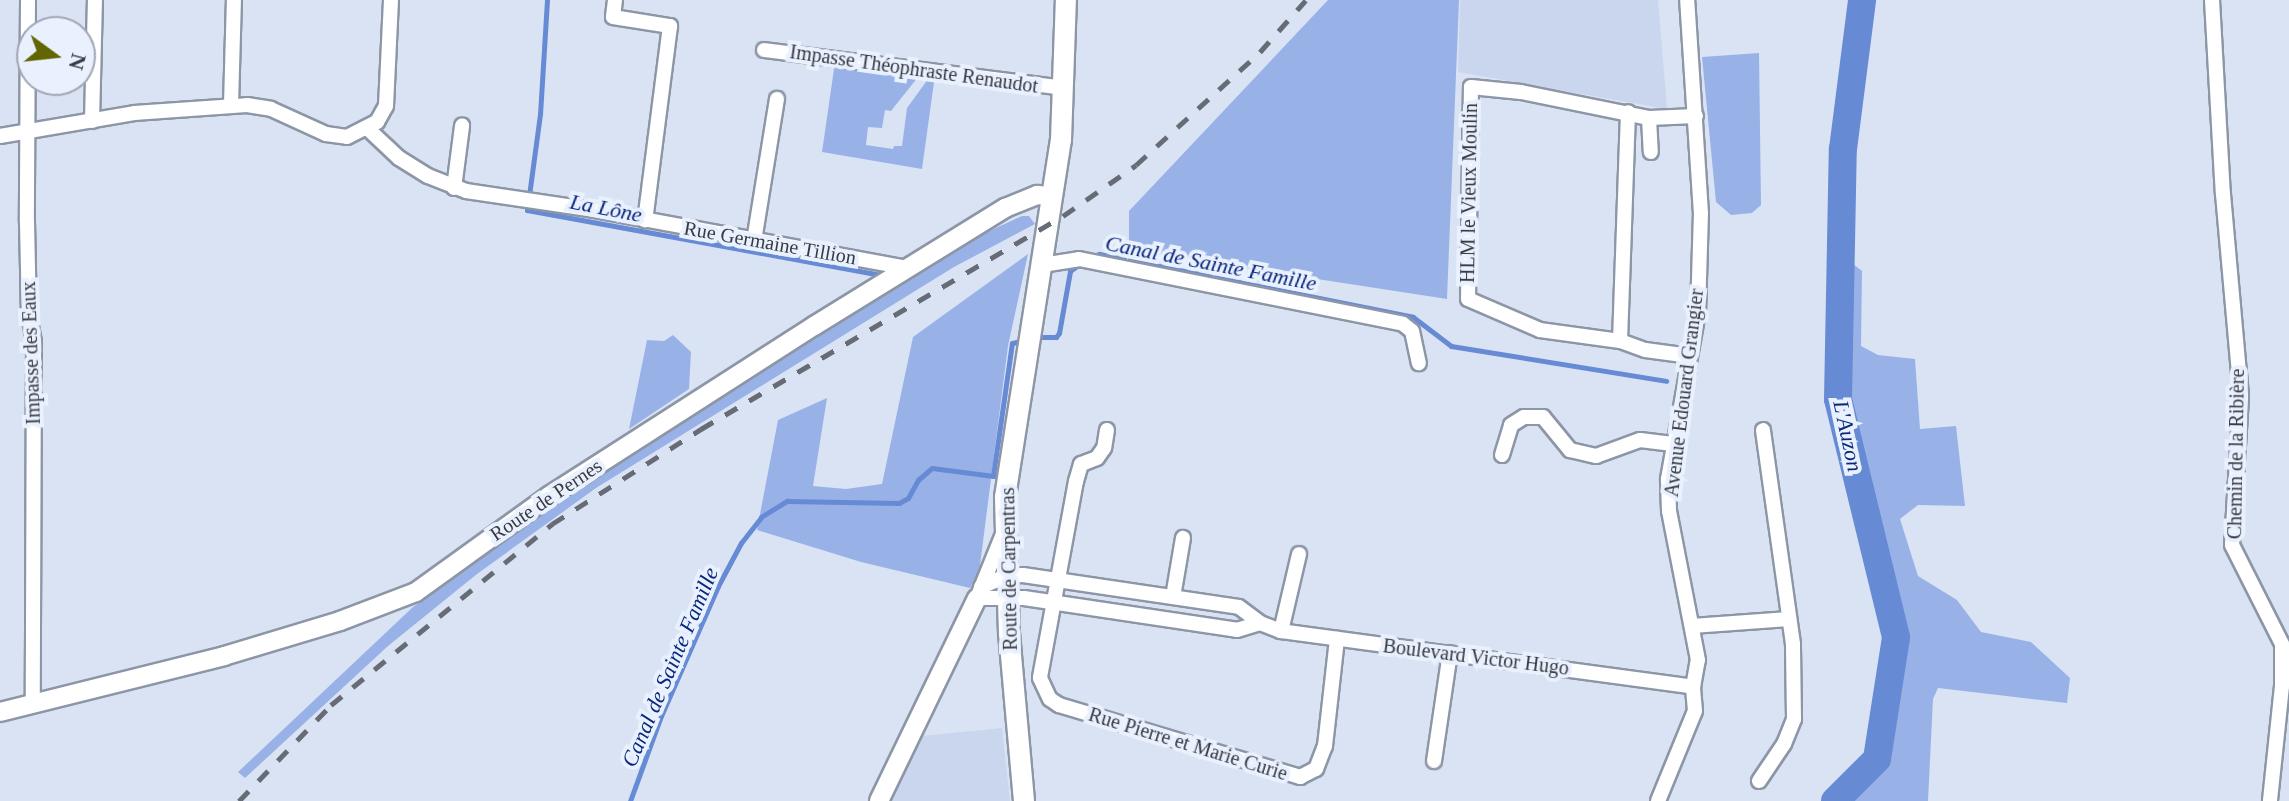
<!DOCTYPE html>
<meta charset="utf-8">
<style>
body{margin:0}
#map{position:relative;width:2289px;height:801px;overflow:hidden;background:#dae3f4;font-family:Georgia,serif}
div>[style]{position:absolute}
.built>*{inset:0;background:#cad6ed}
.green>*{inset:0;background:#98b2e8}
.stream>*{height:5px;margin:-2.5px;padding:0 2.5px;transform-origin:2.5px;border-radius:2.5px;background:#678ad4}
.river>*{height:28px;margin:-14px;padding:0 14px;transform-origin:14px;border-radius:14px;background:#678ad4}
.roads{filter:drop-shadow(2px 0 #8d96a6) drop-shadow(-2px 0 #8d96a6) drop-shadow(0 2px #8d96a6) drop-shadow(0 -2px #8d96a6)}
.minor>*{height:14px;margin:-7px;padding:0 7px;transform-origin:7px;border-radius:7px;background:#fff}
.tertiary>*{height:18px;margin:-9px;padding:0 9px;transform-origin:9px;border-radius:9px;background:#fff}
.secondary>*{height:20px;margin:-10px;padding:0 10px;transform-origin:10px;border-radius:10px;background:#fff}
.rail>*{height:5px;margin-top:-2.5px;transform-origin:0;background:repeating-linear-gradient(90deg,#666b75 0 14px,transparent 0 28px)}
span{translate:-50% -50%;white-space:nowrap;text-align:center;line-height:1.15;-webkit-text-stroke:8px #e9f0fe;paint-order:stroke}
.street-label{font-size:20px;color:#373a41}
.water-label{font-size:22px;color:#09287d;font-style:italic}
.north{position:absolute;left:16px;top:16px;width:80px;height:80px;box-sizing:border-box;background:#e9f0fe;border:2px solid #a2a7b2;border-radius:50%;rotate:105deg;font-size:22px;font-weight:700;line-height:32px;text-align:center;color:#373a41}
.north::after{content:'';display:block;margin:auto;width:28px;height:36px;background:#616602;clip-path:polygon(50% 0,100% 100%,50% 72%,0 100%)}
</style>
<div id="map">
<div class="built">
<div style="clip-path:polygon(1460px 0,1658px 0,1667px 109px,1458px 72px)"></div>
<div style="clip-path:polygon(1002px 728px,1010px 801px,890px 801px,922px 736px)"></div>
</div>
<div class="green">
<div style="clip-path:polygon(1328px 0,1459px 0,1447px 299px,1129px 250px,1129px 211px)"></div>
<div style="clip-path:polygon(1759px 53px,1761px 205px,1752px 213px,1731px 215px,1716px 202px,1702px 57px)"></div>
<div style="clip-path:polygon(835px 62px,922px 72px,891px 111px,885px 110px,882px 128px,868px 127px,866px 145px,893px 149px,894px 146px,902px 146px,907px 108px,931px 75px,935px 75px,922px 169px,822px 152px)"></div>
<div style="clip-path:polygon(1022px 216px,1029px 216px,1035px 224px,954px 267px,596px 488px,477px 574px,388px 646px,245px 778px,238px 772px,413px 607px,609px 465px,972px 239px)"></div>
<div style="clip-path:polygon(1028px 254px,1008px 346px,979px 573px,970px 588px,861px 562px,757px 530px,778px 420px,827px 398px,813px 486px,846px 489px,882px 484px,913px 337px)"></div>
<div style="clip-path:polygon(1843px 256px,1862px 271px,1861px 346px,1878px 355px,1915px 359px,1920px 429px,1956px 426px,1965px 506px,1918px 505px,1900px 519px,1918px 576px,1957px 600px,1981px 632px,2031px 642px,2070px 678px,2067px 703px,1938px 688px,1933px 699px,1928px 801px,1839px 801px,1883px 757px,1901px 639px,1840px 398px)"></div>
<div style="clip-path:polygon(673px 335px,691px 352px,689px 389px,629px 429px,647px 340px,664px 341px)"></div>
</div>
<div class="stream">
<div style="left:547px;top:0;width:114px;rotate:93.5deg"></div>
<div style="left:540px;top:114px;width:97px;rotate:97.7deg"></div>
<div style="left:527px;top:210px;width:364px;rotate:10.4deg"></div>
<div style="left:1089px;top:258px;width:11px;rotate:-22deg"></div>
<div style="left:1099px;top:254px;width:320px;rotate:11.3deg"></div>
<div style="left:1413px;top:317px;width:48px;rotate:37.3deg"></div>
<div style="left:1451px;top:346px;width:218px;rotate:9.2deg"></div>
<div style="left:1036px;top:337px;width:20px"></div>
<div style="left:1056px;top:337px;width:5px;rotate:-53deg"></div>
<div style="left:1059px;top:333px;width:63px;rotate:-79.9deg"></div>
<div style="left:1070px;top:271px;width:14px;rotate:-36deg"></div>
<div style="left:630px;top:801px;width:90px;rotate:-70deg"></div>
<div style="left:661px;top:716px;width:142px;rotate:-66.3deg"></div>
<div style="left:718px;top:586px;width:49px;rotate:-61.9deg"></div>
<div style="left:741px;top:543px;width:33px;rotate:-52deg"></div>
<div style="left:761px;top:517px;width:31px;rotate:-32deg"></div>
<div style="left:787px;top:501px;width:112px;rotate:1deg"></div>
<div style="left:899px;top:503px;width:10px;rotate:-29deg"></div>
<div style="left:908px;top:498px;width:21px;rotate:-61deg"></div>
<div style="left:918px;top:480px;width:18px;rotate:-41deg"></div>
<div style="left:932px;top:468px;width:62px;rotate:7.5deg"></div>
<div style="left:993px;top:476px;width:134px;rotate:-81.9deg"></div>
<div style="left:1012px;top:343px;width:14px;rotate:-12deg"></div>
</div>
<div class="river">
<div style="left:1835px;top:801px;width:59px;rotate:-45deg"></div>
<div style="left:1877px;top:759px;width:123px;rotate:-81.1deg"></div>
<div style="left:1896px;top:637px;width:245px;rotate:-103.7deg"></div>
<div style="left:1838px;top:399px;width:250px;rotate:-88.9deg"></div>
<div style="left:1843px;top:149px;width:150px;rotate:-82.7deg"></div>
</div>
<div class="roads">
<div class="minor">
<div style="left:28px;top:0;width:222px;rotate:90.3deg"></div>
<div style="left:27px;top:222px;width:94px;rotate:88.8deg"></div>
<div style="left:29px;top:316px;width:26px;rotate:79deg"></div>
<div style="left:34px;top:342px;width:363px;rotate:90.2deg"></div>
<div style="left:615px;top:0;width:17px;rotate:97deg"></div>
<div style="left:613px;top:17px;width:58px;rotate:9deg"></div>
<div style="left:670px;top:26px;width:196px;rotate:97.3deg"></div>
<div style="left:2212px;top:0;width:194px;rotate:86.8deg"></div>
<div style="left:2223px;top:194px;width:204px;rotate:84.9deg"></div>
<div style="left:2241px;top:397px;width:148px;rotate:93.5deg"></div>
<div style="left:2232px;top:545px;width:111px;rotate:63.2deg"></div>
<div style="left:2282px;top:644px;width:42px;rotate:90deg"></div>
<div style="left:2282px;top:686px;width:116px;rotate:96deg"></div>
<div style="left:764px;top:50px;width:302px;rotate:7.2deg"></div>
<div style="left:231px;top:105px;width:105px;rotate:-88.4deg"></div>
<div style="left:1649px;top:118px;width:34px;rotate:87deg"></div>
<div style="left:92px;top:121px;width:121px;rotate:-88.6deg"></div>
<div style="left:367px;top:128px;width:44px;rotate:43.2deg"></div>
<div style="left:399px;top:158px;width:34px;rotate:32deg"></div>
<div style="left:428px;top:176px;width:41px;rotate:21.5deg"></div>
<div style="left:466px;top:191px;width:129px;rotate:8.4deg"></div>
<div style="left:594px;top:210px;width:318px;rotate:10.5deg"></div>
<div style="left:0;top:136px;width:136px;rotate:-9.7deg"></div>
<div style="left:134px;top:113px;width:113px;rotate:-4deg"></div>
<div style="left:247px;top:105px;width:24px;rotate:9deg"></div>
<div style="left:271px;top:109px;width:60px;rotate:24.4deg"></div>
<div style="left:326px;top:134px;width:21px;rotate:8deg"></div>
<div style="left:347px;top:137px;width:34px;rotate:-27deg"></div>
<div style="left:377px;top:122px;width:18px;rotate:-61deg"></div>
<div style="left:386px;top:106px;width:106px;rotate:-87.3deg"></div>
<div style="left:454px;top:188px;width:63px;rotate:-82.6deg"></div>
<div style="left:754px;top:241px;width:144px;rotate:-80.8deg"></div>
<div style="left:1042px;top:265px;width:37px;rotate:-9deg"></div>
<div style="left:1079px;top:259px;width:330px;rotate:11.3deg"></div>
<div style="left:1403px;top:324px;width:11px;rotate:38deg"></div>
<div style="left:1412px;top:331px;width:33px;rotate:78deg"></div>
<div style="left:1620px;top:341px;width:229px;rotate:-88deg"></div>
<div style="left:1690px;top:356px;width:45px;rotate:-172.4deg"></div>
<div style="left:1645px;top:350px;width:27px;rotate:-160deg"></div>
<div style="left:1620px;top:341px;width:81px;rotate:-172.2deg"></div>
<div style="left:1540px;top:330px;width:78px;rotate:-156.7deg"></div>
<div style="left:1468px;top:299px;width:212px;rotate:-89.2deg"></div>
<div style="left:1471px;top:87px;width:50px;rotate:5.7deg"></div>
<div style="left:1521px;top:92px;width:131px;rotate:11.5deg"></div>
<div style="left:1649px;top:118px;width:47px;rotate:-2.4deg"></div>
<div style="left:1107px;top:430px;width:18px;rotate:99deg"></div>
<div style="left:1104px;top:448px;width:12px;rotate:125deg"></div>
<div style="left:1097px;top:458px;width:17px;rotate:159deg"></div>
<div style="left:1081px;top:464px;width:18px;rotate:106deg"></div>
<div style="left:1076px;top:481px;width:200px;rotate:100.4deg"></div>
<div style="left:1040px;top:678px;width:23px;rotate:65deg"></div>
<div style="left:1050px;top:699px;width:11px;rotate:34deg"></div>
<div style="left:1059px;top:705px;width:252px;rotate:16.6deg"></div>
<div style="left:1300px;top:777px;width:18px;rotate:-27deg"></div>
<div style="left:1316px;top:769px;width:25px;rotate:-69deg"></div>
<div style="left:1325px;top:746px;width:108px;rotate:-83.6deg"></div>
<div style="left:1502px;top:455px;width:31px;rotate:-73deg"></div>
<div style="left:1511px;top:425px;width:15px;rotate:-32deg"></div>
<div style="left:1524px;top:417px;width:19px"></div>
<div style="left:1543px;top:417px;width:43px;rotate:50.7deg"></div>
<div style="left:1570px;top:450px;width:27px;rotate:13deg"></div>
<div style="left:1596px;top:456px;width:47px;rotate:-20deg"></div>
<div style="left:1640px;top:440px;width:33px;rotate:7deg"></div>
<div style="left:1003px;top:534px;width:69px;rotate:112.1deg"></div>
<div style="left:977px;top:598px;width:47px"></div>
<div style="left:1024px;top:598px;width:215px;rotate:8.5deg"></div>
<div style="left:1237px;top:630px;width:24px;rotate:-17deg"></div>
<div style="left:981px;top:587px;width:27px;rotate:-24deg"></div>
<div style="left:1006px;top:576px;width:17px;rotate:-3deg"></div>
<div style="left:1023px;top:575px;width:218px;rotate:8.4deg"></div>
<div style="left:1239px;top:607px;width:26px;rotate:37deg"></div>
<div style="left:1260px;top:623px;width:22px;rotate:21deg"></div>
<div style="left:1281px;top:631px;width:416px;rotate:7.7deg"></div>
<div style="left:1173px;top:597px;width:60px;rotate:-80.4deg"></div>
<div style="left:1692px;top:626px;width:97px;rotate:-4.1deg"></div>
<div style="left:1281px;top:631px;width:79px;rotate:-76.8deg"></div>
<div style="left:1434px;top:761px;width:109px;rotate:-81.6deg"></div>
<div style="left:1759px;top:781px;width:45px;rotate:-56deg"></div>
<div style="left:1784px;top:744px;width:27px;rotate:-68deg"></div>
<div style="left:1794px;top:719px;width:75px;rotate:-90.8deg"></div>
<div style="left:1793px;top:644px;width:216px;rotate:-98deg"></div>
<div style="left:1658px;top:801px;width:97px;rotate:-67.7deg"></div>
<div style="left:1695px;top:711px;width:24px;rotate:-95deg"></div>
<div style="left:1693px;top:687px;width:27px;rotate:-80deg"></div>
<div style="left:1698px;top:660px;width:152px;rotate:-101deg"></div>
<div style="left:1669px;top:511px;width:32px;rotate:-92deg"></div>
<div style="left:1668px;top:479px;width:169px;rotate:-79.8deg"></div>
<div style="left:1698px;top:313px;width:99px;rotate:-88.3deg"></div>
<div style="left:1701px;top:214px;width:214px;rotate:-93.7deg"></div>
</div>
<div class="tertiary">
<div style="left:0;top:712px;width:231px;rotate:-14deg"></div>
<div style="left:224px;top:656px;width:121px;rotate:-16.8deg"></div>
<div style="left:340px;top:621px;width:81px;rotate:-20.9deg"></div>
<div style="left:416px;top:592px;width:164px;rotate:-35.8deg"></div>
<div style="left:549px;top:496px;width:315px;rotate:-32.7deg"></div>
<div style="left:814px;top:326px;width:225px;rotate:-31.7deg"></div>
<div style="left:1005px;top:208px;width:35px;rotate:-22deg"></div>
<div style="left:1037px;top:195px;width:14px;rotate:4deg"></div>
<div style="left:879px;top:801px;width:225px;rotate:-64.2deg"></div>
</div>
<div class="secondary">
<div style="left:1024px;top:801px;width:168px;rotate:-95.1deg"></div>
<div style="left:1009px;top:634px;width:137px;rotate:-91.7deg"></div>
<div style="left:1005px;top:497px;width:361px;rotate:-81.1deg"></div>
<div style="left:1061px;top:140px;width:140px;rotate:-88deg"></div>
</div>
</div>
<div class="rail">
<div style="left:239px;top:801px;width:133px;rotate:-46.2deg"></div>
<div style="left:331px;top:705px;width:286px;rotate:-39.3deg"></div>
<div style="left:552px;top:524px;width:177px;rotate:-32.5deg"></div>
<div style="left:701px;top:429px;width:420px;rotate:-30.5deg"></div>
<div style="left:1063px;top:216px;width:89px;rotate:-34.9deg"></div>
<div style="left:1136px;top:165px;width:168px;rotate:-42.3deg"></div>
<div style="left:1260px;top:52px;width:69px;rotate:-48.5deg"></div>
</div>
<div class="street-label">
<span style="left:914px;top:69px;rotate:8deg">Impasse Théophraste Renaudot</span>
<span style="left:1469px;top:193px;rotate:-89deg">HLM le Vieux Moulin</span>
<span style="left:770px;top:243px;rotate:10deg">Rue Germaine Tillion</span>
<span style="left:31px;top:353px;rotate:-92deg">Impasse des Eaux</span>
<span style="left:1684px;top:393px;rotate:-83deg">Avenue Edouard Grangier</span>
<span style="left:2236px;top:454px;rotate:-89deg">Chemin de la Ribière</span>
<span style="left:546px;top:500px;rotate:-34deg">Route de Pernes</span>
<span style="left:1009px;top:569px;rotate:-91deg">Route de Carpentras</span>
<span style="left:1476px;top:657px;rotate:7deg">Boulevard Victor Hugo</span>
<span style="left:1188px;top:744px;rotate:17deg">Rue Pierre et Marie Curie</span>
</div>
<div class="water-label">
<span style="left:606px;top:208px;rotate:11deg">La Lône</span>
<span style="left:1211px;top:263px;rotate:11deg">Canal de Sainte Famille</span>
<span style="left:1848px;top:436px;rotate:78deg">L'Auzon</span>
<span style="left:670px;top:667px;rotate:-67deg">Canal de Sainte Famille</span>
</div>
<div class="north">N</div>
</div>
